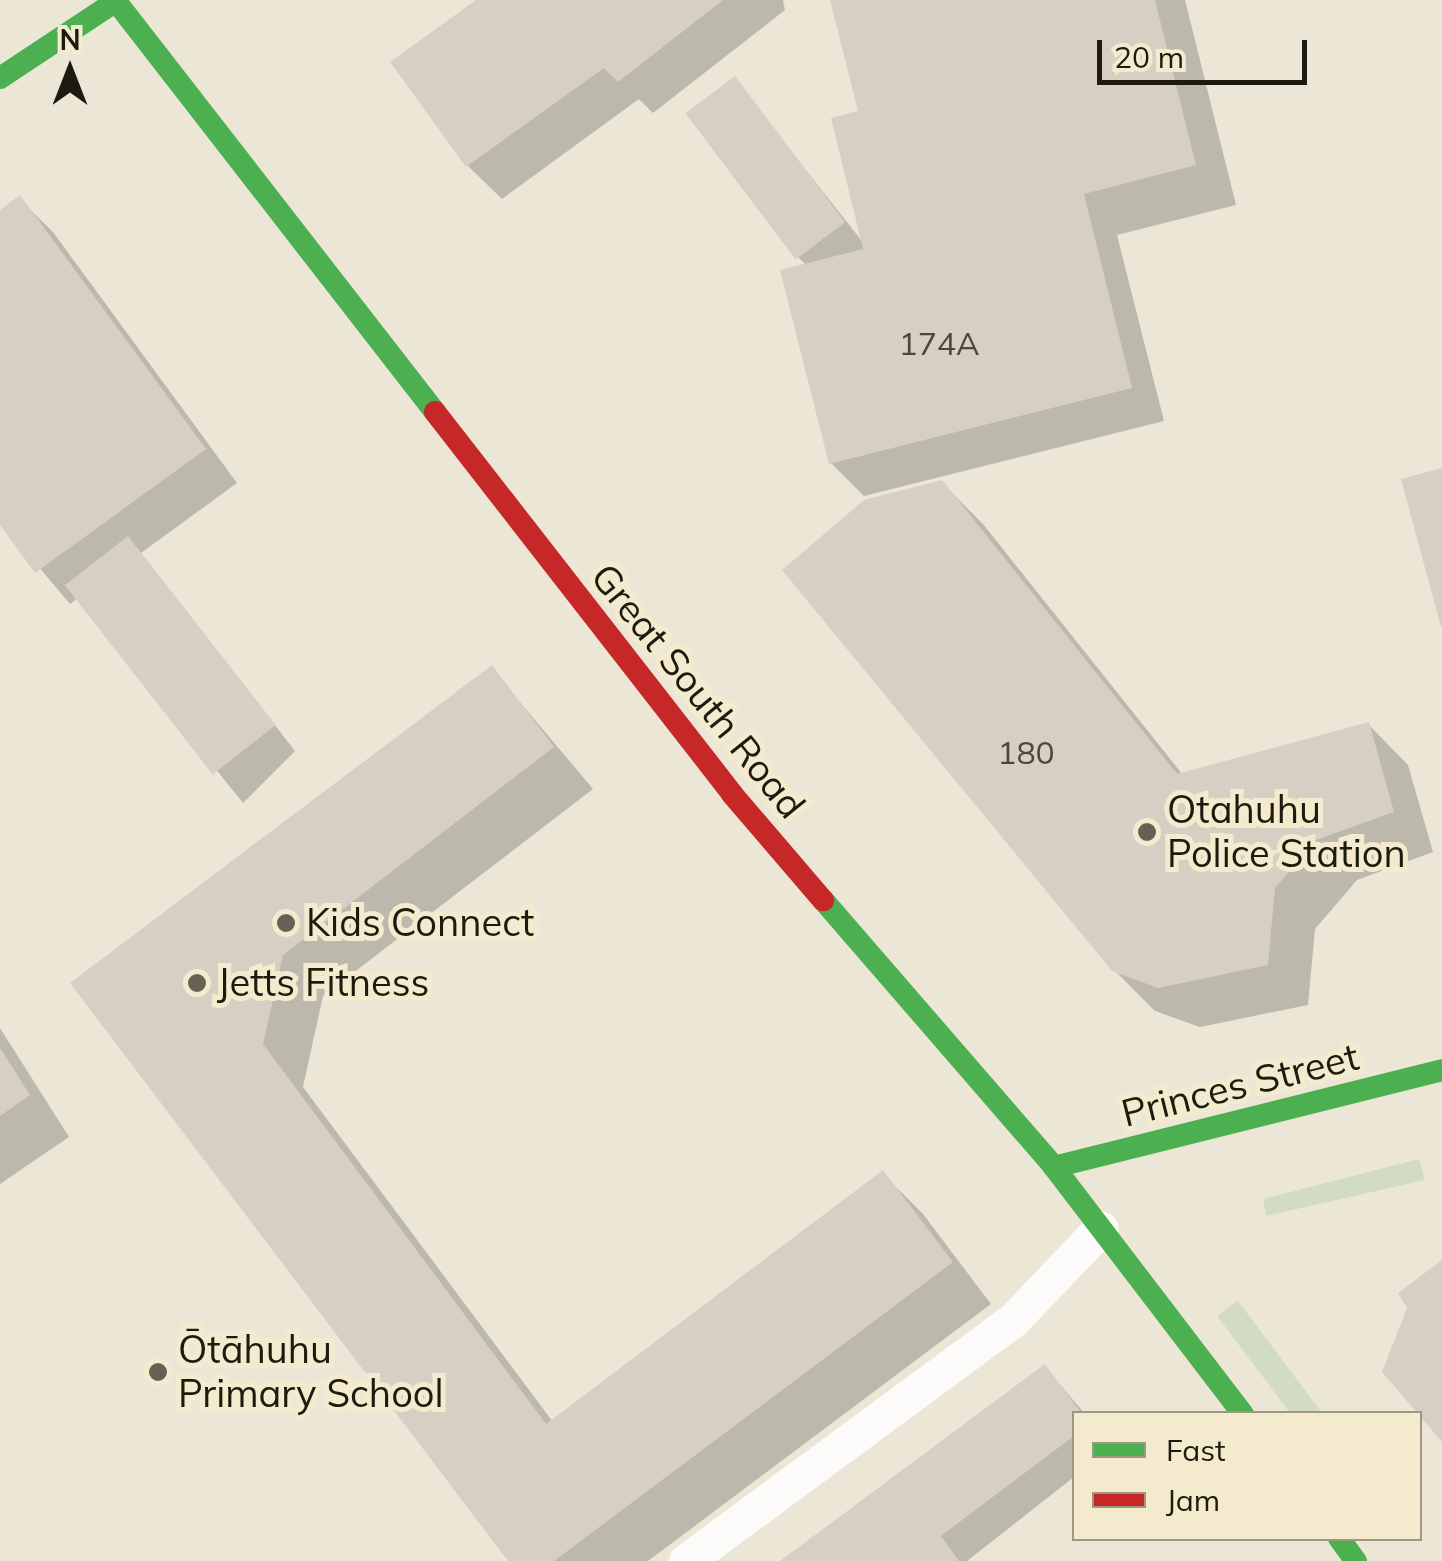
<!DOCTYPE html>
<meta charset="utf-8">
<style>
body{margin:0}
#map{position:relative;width:1442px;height:1561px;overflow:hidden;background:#ece6d6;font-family:Mulish,sans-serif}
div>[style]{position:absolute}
.green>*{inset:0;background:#d2dcc4}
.shadow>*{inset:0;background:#0003}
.building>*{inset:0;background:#d7cfc4;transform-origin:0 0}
.lane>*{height:35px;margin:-17.5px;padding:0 17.5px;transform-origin:17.5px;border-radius:17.5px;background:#fcfbf9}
.fast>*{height:22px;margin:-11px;padding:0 11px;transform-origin:11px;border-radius:11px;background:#4caf50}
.jam>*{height:22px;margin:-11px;padding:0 11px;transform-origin:11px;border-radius:11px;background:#c62828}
.dots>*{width:28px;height:28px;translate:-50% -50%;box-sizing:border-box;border:5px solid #f4ebce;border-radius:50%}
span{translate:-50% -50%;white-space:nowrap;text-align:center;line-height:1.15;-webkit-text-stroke:10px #f4ebce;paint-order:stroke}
.number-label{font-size:32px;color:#4c473c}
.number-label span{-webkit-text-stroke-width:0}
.street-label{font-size:38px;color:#1d1a0f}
.poi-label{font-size:38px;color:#1d1a0f}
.left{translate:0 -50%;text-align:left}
.legend{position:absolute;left:1072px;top:1411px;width:350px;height:130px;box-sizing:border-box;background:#f4ebce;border:2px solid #9e9782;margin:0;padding:12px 18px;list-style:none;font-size:30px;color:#1d1a0f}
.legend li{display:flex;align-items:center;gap:20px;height:50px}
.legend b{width:50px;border:2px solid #9e9782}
.north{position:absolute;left:20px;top:20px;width:100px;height:100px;-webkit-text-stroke:8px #f4ebce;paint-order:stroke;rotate:0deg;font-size:28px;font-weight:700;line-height:40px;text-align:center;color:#1d1a0f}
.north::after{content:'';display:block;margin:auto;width:35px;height:45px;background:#1d1a0f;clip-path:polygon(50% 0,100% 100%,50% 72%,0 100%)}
.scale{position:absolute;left:1097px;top:40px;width:210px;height:45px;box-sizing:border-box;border:5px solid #1d1a0f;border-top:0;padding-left:12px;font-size:30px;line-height:35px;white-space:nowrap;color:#1d1a0f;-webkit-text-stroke:8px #f4ebce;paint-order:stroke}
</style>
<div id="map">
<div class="green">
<div style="clip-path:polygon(1419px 1159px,1425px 1180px,1266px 1216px,1263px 1199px)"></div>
<div style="clip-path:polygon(1238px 1300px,1238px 1301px,1322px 1413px,1290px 1413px,1217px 1316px)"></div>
</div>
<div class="shadow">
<div style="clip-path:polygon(480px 0,783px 0,785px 10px,653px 113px,639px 99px,502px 199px,468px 166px,394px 62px)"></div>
<div style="clip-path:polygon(833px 0,1185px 0,1236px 205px,1117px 235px,1164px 421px,864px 496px,831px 463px,807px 266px,798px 257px,734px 79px,865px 245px,861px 113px)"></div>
<div style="clip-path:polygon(19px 199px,53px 232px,237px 483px,141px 553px,295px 751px,243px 803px,78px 598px,70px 604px,0 521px,0 213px)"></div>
<div style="clip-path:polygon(942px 483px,983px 524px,1183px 775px,1368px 724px,1408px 765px,1433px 852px,1357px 880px,1315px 929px,1308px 1005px,1200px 1027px,1155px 1011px,1114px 970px)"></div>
<div style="clip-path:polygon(492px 669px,593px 789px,323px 996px,303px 1087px,553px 1422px,883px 1174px,923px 1214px,991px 1304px,648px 1561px,511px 1561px,73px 983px)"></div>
<div style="clip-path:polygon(0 1028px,69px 1137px,0 1184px)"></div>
<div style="clip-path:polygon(1045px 1367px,1085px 1414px,1074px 1414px,1074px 1477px,967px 1561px,784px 1561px)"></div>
</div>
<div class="building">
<div style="clip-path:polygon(476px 0,723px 0,618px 82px,604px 68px,466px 167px,390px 62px)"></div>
<div style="clip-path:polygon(830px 0,1155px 0,1196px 165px,1084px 194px,1132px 388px,829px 464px,780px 270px,863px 249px,831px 118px,858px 111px)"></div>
<div style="left:735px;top:76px;width:183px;height:62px;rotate:53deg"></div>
<div style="clip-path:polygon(20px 195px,206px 449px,35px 573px,0 525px,0 210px)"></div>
<div style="clip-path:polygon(1442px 468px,1442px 626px,1441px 627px,1401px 479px)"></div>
<div style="clip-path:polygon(942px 480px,1177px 774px,1369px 722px,1394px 812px,1316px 840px,1275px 888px,1268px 965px,1158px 988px,1112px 971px,782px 570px,864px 500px)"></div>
<div style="left:128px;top:536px;width:240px;height:80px;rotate:52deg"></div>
<div style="clip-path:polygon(492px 665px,554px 747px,283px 955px,263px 1044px,546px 1424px,883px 1170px,953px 1262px,554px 1561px,508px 1561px,70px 983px)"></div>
<div style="clip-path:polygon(0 1048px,30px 1095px,0 1116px)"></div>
<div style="clip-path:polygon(1442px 1260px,1442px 1442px,1382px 1372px,1407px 1308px,1398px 1293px)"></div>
<div style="clip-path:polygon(1045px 1364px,1082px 1414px,1074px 1414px,1074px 1436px,941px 1536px,959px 1561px,780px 1561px)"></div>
</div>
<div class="lane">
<div style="left:686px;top:1561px;width:409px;rotate:-36.4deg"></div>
<div style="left:1015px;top:1318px;width:124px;rotate:-46.3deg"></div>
</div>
<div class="fast">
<div style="left:115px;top:0;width:522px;rotate:52.16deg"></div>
<div style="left:0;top:78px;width:141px;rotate:-33.5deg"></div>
<div style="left:823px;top:900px;width:353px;rotate:49.1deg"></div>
<div style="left:1054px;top:1167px;width:400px;rotate:-14deg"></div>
<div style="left:1054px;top:1167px;width:311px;rotate:52.6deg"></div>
<div style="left:1339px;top:1538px;width:29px;rotate:54deg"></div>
</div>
<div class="jam">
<div style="left:435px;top:412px;width:484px;rotate:52.1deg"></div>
<div style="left:732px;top:794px;width:140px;rotate:49.4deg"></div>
</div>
<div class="dots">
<div style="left:1147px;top:832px;background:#656155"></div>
<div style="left:286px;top:923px;background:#656155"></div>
<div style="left:197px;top:983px;background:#656155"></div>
<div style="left:158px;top:1372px;background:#656155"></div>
</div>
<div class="number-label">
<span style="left:939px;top:343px">174A</span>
<span style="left:1026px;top:752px">180</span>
</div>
<div class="street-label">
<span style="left:698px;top:691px;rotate:51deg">Great South Road</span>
<span style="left:1240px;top:1085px;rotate:-14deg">Princes Street</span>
</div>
<div class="poi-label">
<span class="left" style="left:1167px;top:832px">Otahuhu<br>Police Station</span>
<span class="left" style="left:306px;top:923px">Kids Connect</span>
<span class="left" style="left:217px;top:983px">Jetts Fitness</span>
<span class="left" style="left:178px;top:1372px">Ōtāhuhu<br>Primary School</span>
</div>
<ul class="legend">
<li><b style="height:12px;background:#4caf50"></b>Fast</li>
<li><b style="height:12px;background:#c62828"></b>Jam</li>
</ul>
<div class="north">N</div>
<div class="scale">20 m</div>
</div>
